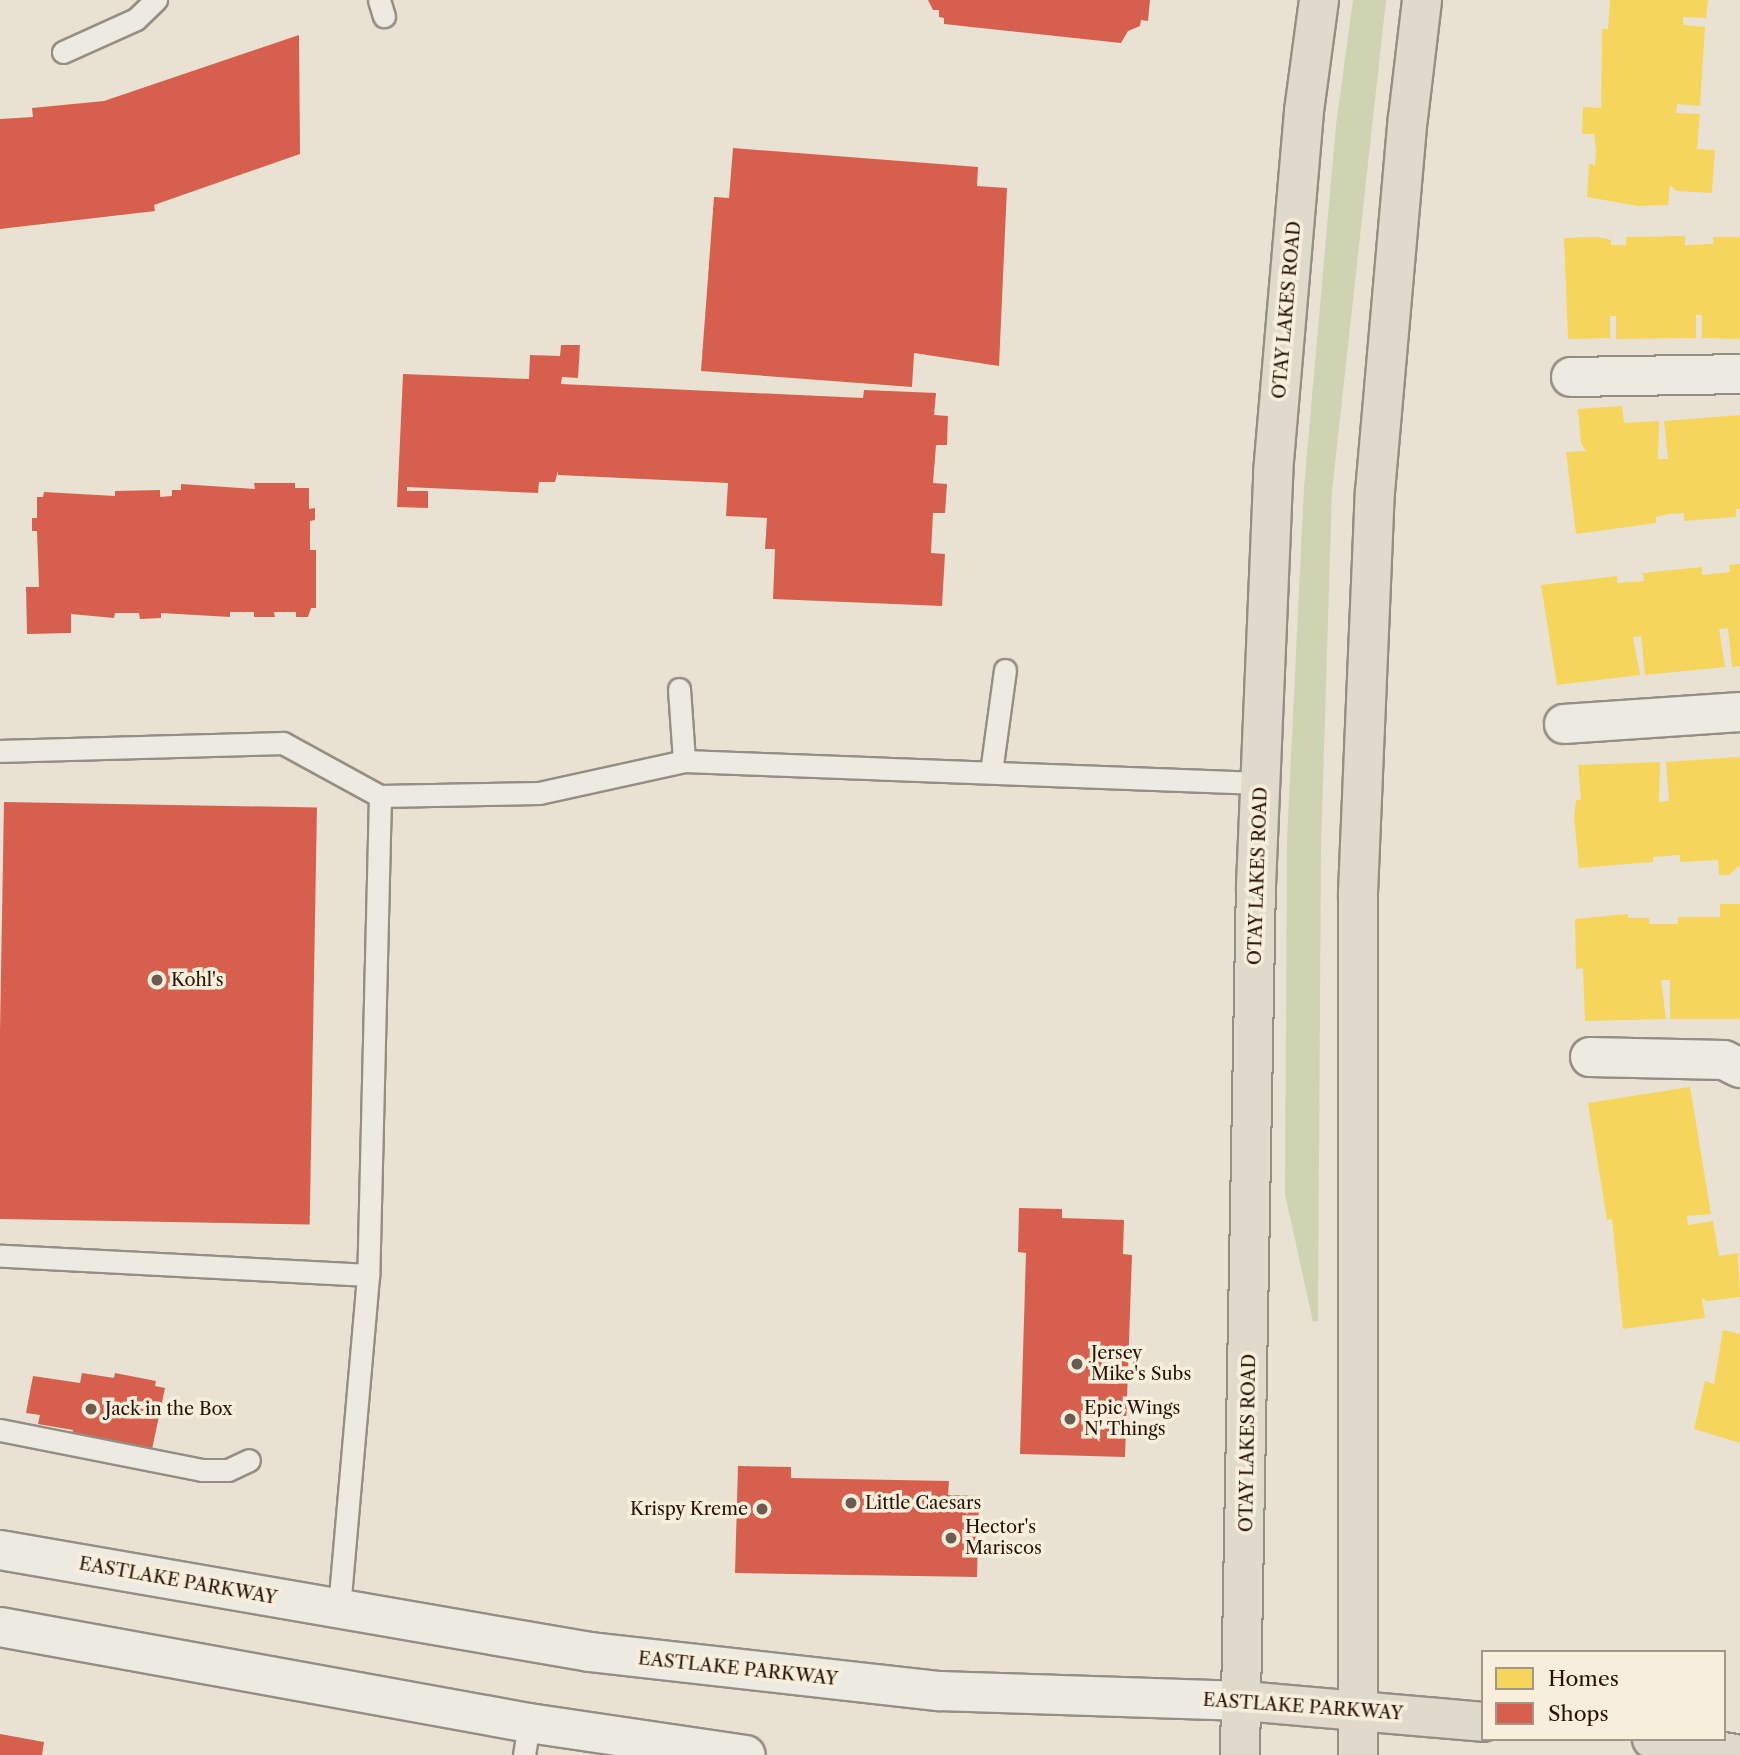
<!DOCTYPE html>
<style>
body{margin:0}
#map{position:relative;width:1740px;height:1755px;overflow:hidden;background:#e9e2d2;font-family:"Libre Caslon Text",serif}
div>[style]{position:absolute}
.green>*{inset:0;background:#ced3b2}
.homes>*{inset:0;background:#f6d55c}
.shops>*{inset:0;background:#d6604d;transform-origin:0 0}
.roads{filter:drop-shadow(2px 0 #958e84) drop-shadow(-2px 0 #958e84) drop-shadow(0 2px #958e84) drop-shadow(0 -2px #958e84)}
.lane>*{height:21px;margin:-10.5px;padding:0 10.5px;transform-origin:10.5px;border-radius:10.5px;background:#edeae1}
.street>*{height:38px;margin:-19px;padding:0 19px;transform-origin:19px;border-radius:19px;background:#edeae1}
.secondary>*{height:38px;margin:-19px;padding:0 19px;transform-origin:19px;border-radius:19px;background:#edeae1}
.primary>*{height:38px;margin:-19px;padding:0 19px;transform-origin:19px;border-radius:19px;background:#e0dacc}
.dots>*{width:19px;height:19px;translate:-50% -50%;box-sizing:border-box;border:4px solid #f7efdb;border-radius:50%}
span{translate:-50% -50%;white-space:nowrap;text-align:center;line-height:1.15;-webkit-text-stroke:7px #f7efdb;paint-order:stroke}
.street-label{font-size:18px;color:#291308}
.poi-label{font-size:18px;color:#291308}
.left{translate:0 -50%;text-align:left}
.right{translate:-100% -50%;text-align:right}
.legend{position:absolute;left:1481px;top:1650px;width:245px;height:91px;box-sizing:border-box;background:#f7efdb;border:2px solid #a59787;margin:0;padding:9px 12px;list-style:none;font-size:21px;color:#291308}
.legend li{display:flex;align-items:center;gap:14px;height:35px}
.legend b{width:35px;border:2px solid #a59787}
</style>
<div id="map">
<div class="green">
<div style="clip-path:polygon(1353px 0,1386px 0,1332px 491px,1321px 848px,1318px 1321px,1313px 1322px,1285px 1194px,1287px 840px,1304px 487px,1336px 125px)"></div>
</div>
<div class="homes">
<div style="clip-path:polygon(1610px 0,1708px 0,1706px 18px,1683px 17px,1683px 25px,1705px 27px,1700px 106px,1677px 104px,1676px 113px,1700px 114px,1697px 149px,1715px 150px,1712px 193px,1677px 191px,1670px 185px,1668px 205px,1638px 206px,1587px 197px,1589px 164px,1595px 165px,1596px 150px,1594px 134px,1582px 134px,1583px 107px,1601px 108px,1602px 29px,1608px 29px)"></div>
<div style="clip-path:polygon(1685px 236px,1685px 245px,1713px 244px,1713px 237px,1740px 237px,1740px 339px,1702px 338px,1702px 315px,1696px 315px,1696px 338px,1616px 339px,1616px 316px,1610px 316px,1610px 338px,1568px 339px,1564px 238px,1598px 237px,1611px 240px,1611px 245px,1626px 245px,1626px 237px)"></div>
<div style="clip-path:polygon(1622px 406px,1624px 423px,1659px 421px,1658px 459px,1668px 459px,1664px 421px,1740px 415px,1740px 509px,1736px 509px,1736px 517px,1684px 521px,1684px 513px,1669px 514px,1656px 517px,1656px 523px,1576px 534px,1566px 452px,1586px 451px,1581px 443px,1578px 409px)"></div>
<div style="clip-path:polygon(1740px 564px,1740px 666px,1732px 667px,1728px 628px,1719px 629px,1725px 667px,1645px 675px,1641px 636px,1633px 637px,1640px 675px,1557px 685px,1541px 585px,1617px 576px,1617px 583px,1644px 581px,1643px 573px,1702px 567px,1702px 575px,1730px 572px,1729px 565px)"></div>
<div style="clip-path:polygon(1740px 757px,1740px 865px,1729px 875px,1719px 875px,1718px 860px,1680px 862px,1680px 855px,1653px 857px,1653px 862px,1579px 868px,1574px 818px,1576px 800px,1581px 800px,1578px 765px,1660px 762px,1659px 802px,1669px 801px,1666px 762px)"></div>
<div style="clip-path:polygon(1720px 904px,1740px 904px,1740px 1019px,1670px 1019px,1670px 980px,1661px 980px,1666px 1019px,1585px 1021px,1583px 968px,1576px 969px,1575px 919px,1628px 914px,1628px 918px,1649px 918px,1649px 924px,1678px 924px,1678px 917px,1720px 917px)"></div>
<div style="clip-path:polygon(1690px 1087px,1711px 1214px,1687px 1216px,1688px 1225px,1713px 1221px,1719px 1256px,1738px 1253px,1740px 1297px,1707px 1301px,1702px 1298px,1705px 1318px,1623px 1329px,1612px 1219px,1607px 1220px,1588px 1103px)"></div>
<div style="clip-path:polygon(1723px 1330px,1740px 1334px,1740px 1443px,1694px 1429px,1705px 1381px,1714px 1384px)"></div>
</div>
<div class="shops">
<div style="clip-path:polygon(928px 0,1150px 0,1148px 21px,1141px 20px,1140px 26px,1128px 31px,1121px 43px,944px 24px,944px 18px,939px 17px,939px 10px,933px 10px)"></div>
<div style="clip-path:polygon(299px 35px,300px 154px,154px 205px,155px 211px,0 229px,0 119px,33px 117px,32px 108px,104px 101px)"></div>
<div style="clip-path:polygon(733px 148px,978px 167px,977px 186px,1007px 188px,999px 366px,914px 353px,912px 387px,701px 371px,714px 197px,729px 198px)"></div>
<div style="clip-path:polygon(561px 345px,580px 345px,578px 378px,562px 377px,561px 384px,863px 398px,864px 390px,936px 393px,934px 415px,948px 416px,947px 445px,936px 445px,933px 483px,947px 484px,945px 513px,933px 513px,931px 553px,945px 554px,942px 606px,773px 599px,775px 549px,765px 549px,767px 518px,726px 516px,728px 483px,558px 475px,558px 471px,555px 482px,539px 482px,538px 493px,407px 487px,407px 491px,428px 491px,428px 508px,397px 507px,403px 374px,529px 379px,530px 355px,560px 356px)"></div>
<div style="clip-path:polygon(254px 483px,295px 483px,295px 488px,309px 488px,309px 509px,315px 508px,315px 520px,310px 521px,310px 550px,316px 550px,316px 608px,311px 608px,308px 617px,296px 617px,296px 612px,274px 612px,275px 617px,254px 617px,254px 612px,230px 612px,230px 617px,161px 613px,161px 618px,140px 619px,139px 613px,115px 613px,114px 618px,71px 614px,71px 633px,27px 634px,26px 587px,39px 587px,37px 531px,32px 531px,32px 518px,37px 518px,37px 497px,43px 497px,44px 492px,115px 496px,115px 491px,160px 490px,160px 497px,172px 496px,172px 490px,181px 490px,181px 484px,255px 489px)"></div>
<div style="left:4px;top:802px;width:313px;height:417px;rotate:1deg"></div>
<div style="clip-path:polygon(1019px 1208px,1062px 1209px,1062px 1218px,1124px 1220px,1123px 1254px,1132px 1255px,1125px 1457px,1020px 1454px,1026px 1253px,1018px 1252px)"></div>
<div style="clip-path:polygon(82px 1373px,114px 1378px,115px 1373px,156px 1381px,155px 1386px,165px 1388px,151px 1454px,132px 1451px,133px 1444px,119px 1442px,118px 1447px,100px 1444px,101px 1438px,72px 1436px,73px 1430px,38px 1424px,40px 1415px,26px 1413px,33px 1376px,80px 1383px)"></div>
<div style="clip-path:polygon(738px 1466px,791px 1467px,791px 1478px,949px 1481px,948px 1495px,979px 1496px,977px 1577px,735px 1573px)"></div>
<div style="clip-path:polygon(0 1734px,44px 1742px,42px 1755px,0 1755px)"></div>
</div>
<div class="roads">
<div class="lane">
<div style="left:379px;top:0;width:17px;rotate:73deg"></div>
<div style="left:63px;top:52px;width:80px;rotate:-24.3deg"></div>
<div style="left:136px;top:19px;width:28px;rotate:-44deg"></div>
<div style="left:679px;top:689px;width:72px;rotate:86deg"></div>
<div style="left:0;top:751px;width:283px;rotate:-1.6deg"></div>
<div style="left:283px;top:743px;width:111px;rotate:28.7deg"></div>
<div style="left:380px;top:796px;width:479px;rotate:91.4deg"></div>
<div style="left:368px;top:1275px;width:368px;rotate:-177deg"></div>
<div style="left:991px;top:772px;width:103px;rotate:-82.2deg"></div>
<div style="left:380px;top:796px;width:159px;rotate:-1.1deg"></div>
<div style="left:539px;top:793px;width:148px;rotate:-12.4deg"></div>
<div style="left:684px;top:761px;width:576px;rotate:2.19deg"></div>
<div style="left:0;top:1430px;width:206px;rotate:11.2deg"></div>
<div style="left:202px;top:1470px;width:26px"></div>
<div style="left:228px;top:1470px;width:23px;rotate:-25deg"></div>
<div style="left:339px;top:1608px;width:334px;rotate:-85deg"></div>
<div style="left:524px;top:1755px;width:32px;rotate:-81deg"></div>
</div>
<div class="street">
<div style="left:1571px;top:377px;width:169px;rotate:-1deg"></div>
<div style="left:1564px;top:724px;width:176px;rotate:-3.9deg"></div>
<div style="left:1590px;top:1057px;width:134px;rotate:1.3deg"></div>
<div style="left:1724px;top:1060px;width:18px;rotate:27deg"></div>
</div>
<div class="secondary">
<div style="left:0;top:1550px;width:599px;rotate:9.81deg"></div>
<div style="left:590px;top:1652px;width:351px;rotate:6.4deg"></div>
<div style="left:939px;top:1691px;width:305px;rotate:1.9deg"></div>
<div style="left:0;top:1627px;width:538px;rotate:10.29deg"></div>
<div style="left:529px;top:1723px;width:219px;rotate:8.4deg"></div>
</div>
<div class="primary">
<div style="left:1244px;top:1701px;width:240px;rotate:5deg"></div>
<div style="left:1652px;top:1739px;width:89px;rotate:10.3deg"></div>
<div style="left:1240px;top:1755px;width:869px;rotate:-88.95deg"></div>
<div style="left:1256px;top:886px;width:413px;rotate:-87.6deg"></div>
<div style="left:1273px;top:473px;width:363px;rotate:-85.1deg"></div>
<div style="left:1304px;top:111px;width:112px;rotate:-82.3deg"></div>
<div style="left:1358px;top:1755px;width:862px;rotate:-90deg"></div>
<div style="left:1358px;top:893px;width:401px;rotate:-87.6deg"></div>
<div style="left:1375px;top:492px;width:375px;rotate:-85deg"></div>
<div style="left:1408px;top:118px;width:119px;rotate:-83.2deg"></div>
</div>
</div>
<div class="dots">
<div style="left:157px;top:980px;background:#6c5b4f"></div>
<div style="left:1077px;top:1364px;background:#6c5b4f"></div>
<div style="left:91px;top:1409px;background:#6c5b4f"></div>
<div style="left:1070px;top:1419px;background:#6c5b4f"></div>
<div style="left:851px;top:1503px;background:#6c5b4f"></div>
<div style="left:762px;top:1509px;background:#6c5b4f"></div>
<div style="left:951px;top:1538px;background:#6c5b4f"></div>
</div>
<div class="street-label">
<span style="left:1287px;top:310px;rotate:-85deg">OTAY LAKES ROAD</span>
<span style="left:1258px;top:876px;rotate:-88deg">OTAY LAKES ROAD</span>
<span style="left:1248px;top:1443px;rotate:-89deg">OTAY LAKES ROAD</span>
<span style="left:178px;top:1581px;rotate:10deg">EASTLAKE PARKWAY</span>
<span style="left:738px;top:1669px;rotate:6deg">EASTLAKE PARKWAY</span>
<span style="left:1303px;top:1707px;rotate:4deg">EASTLAKE PARKWAY</span>
</div>
<div class="poi-label">
<span class="left" style="left:171px;top:980px">Kohl's</span>
<span class="left" style="left:1091px;top:1364px">Jersey<br>Mike's Subs</span>
<span class="left" style="left:105px;top:1409px">Jack in the Box</span>
<span class="left" style="left:1084px;top:1419px">Epic Wings<br>N' Things</span>
<span class="left" style="left:865px;top:1503px">Little Caesars</span>
<span class="right" style="left:748px;top:1509px">Krispy Kreme</span>
<span class="left" style="left:965px;top:1538px">Hector's<br>Mariscos</span>
</div>
<ul class="legend">
<li><b style="height:19px;background:#f6d55c"></b>Homes</li>
<li><b style="height:19px;background:#d6604d"></b>Shops</li>
</ul>
</div>
